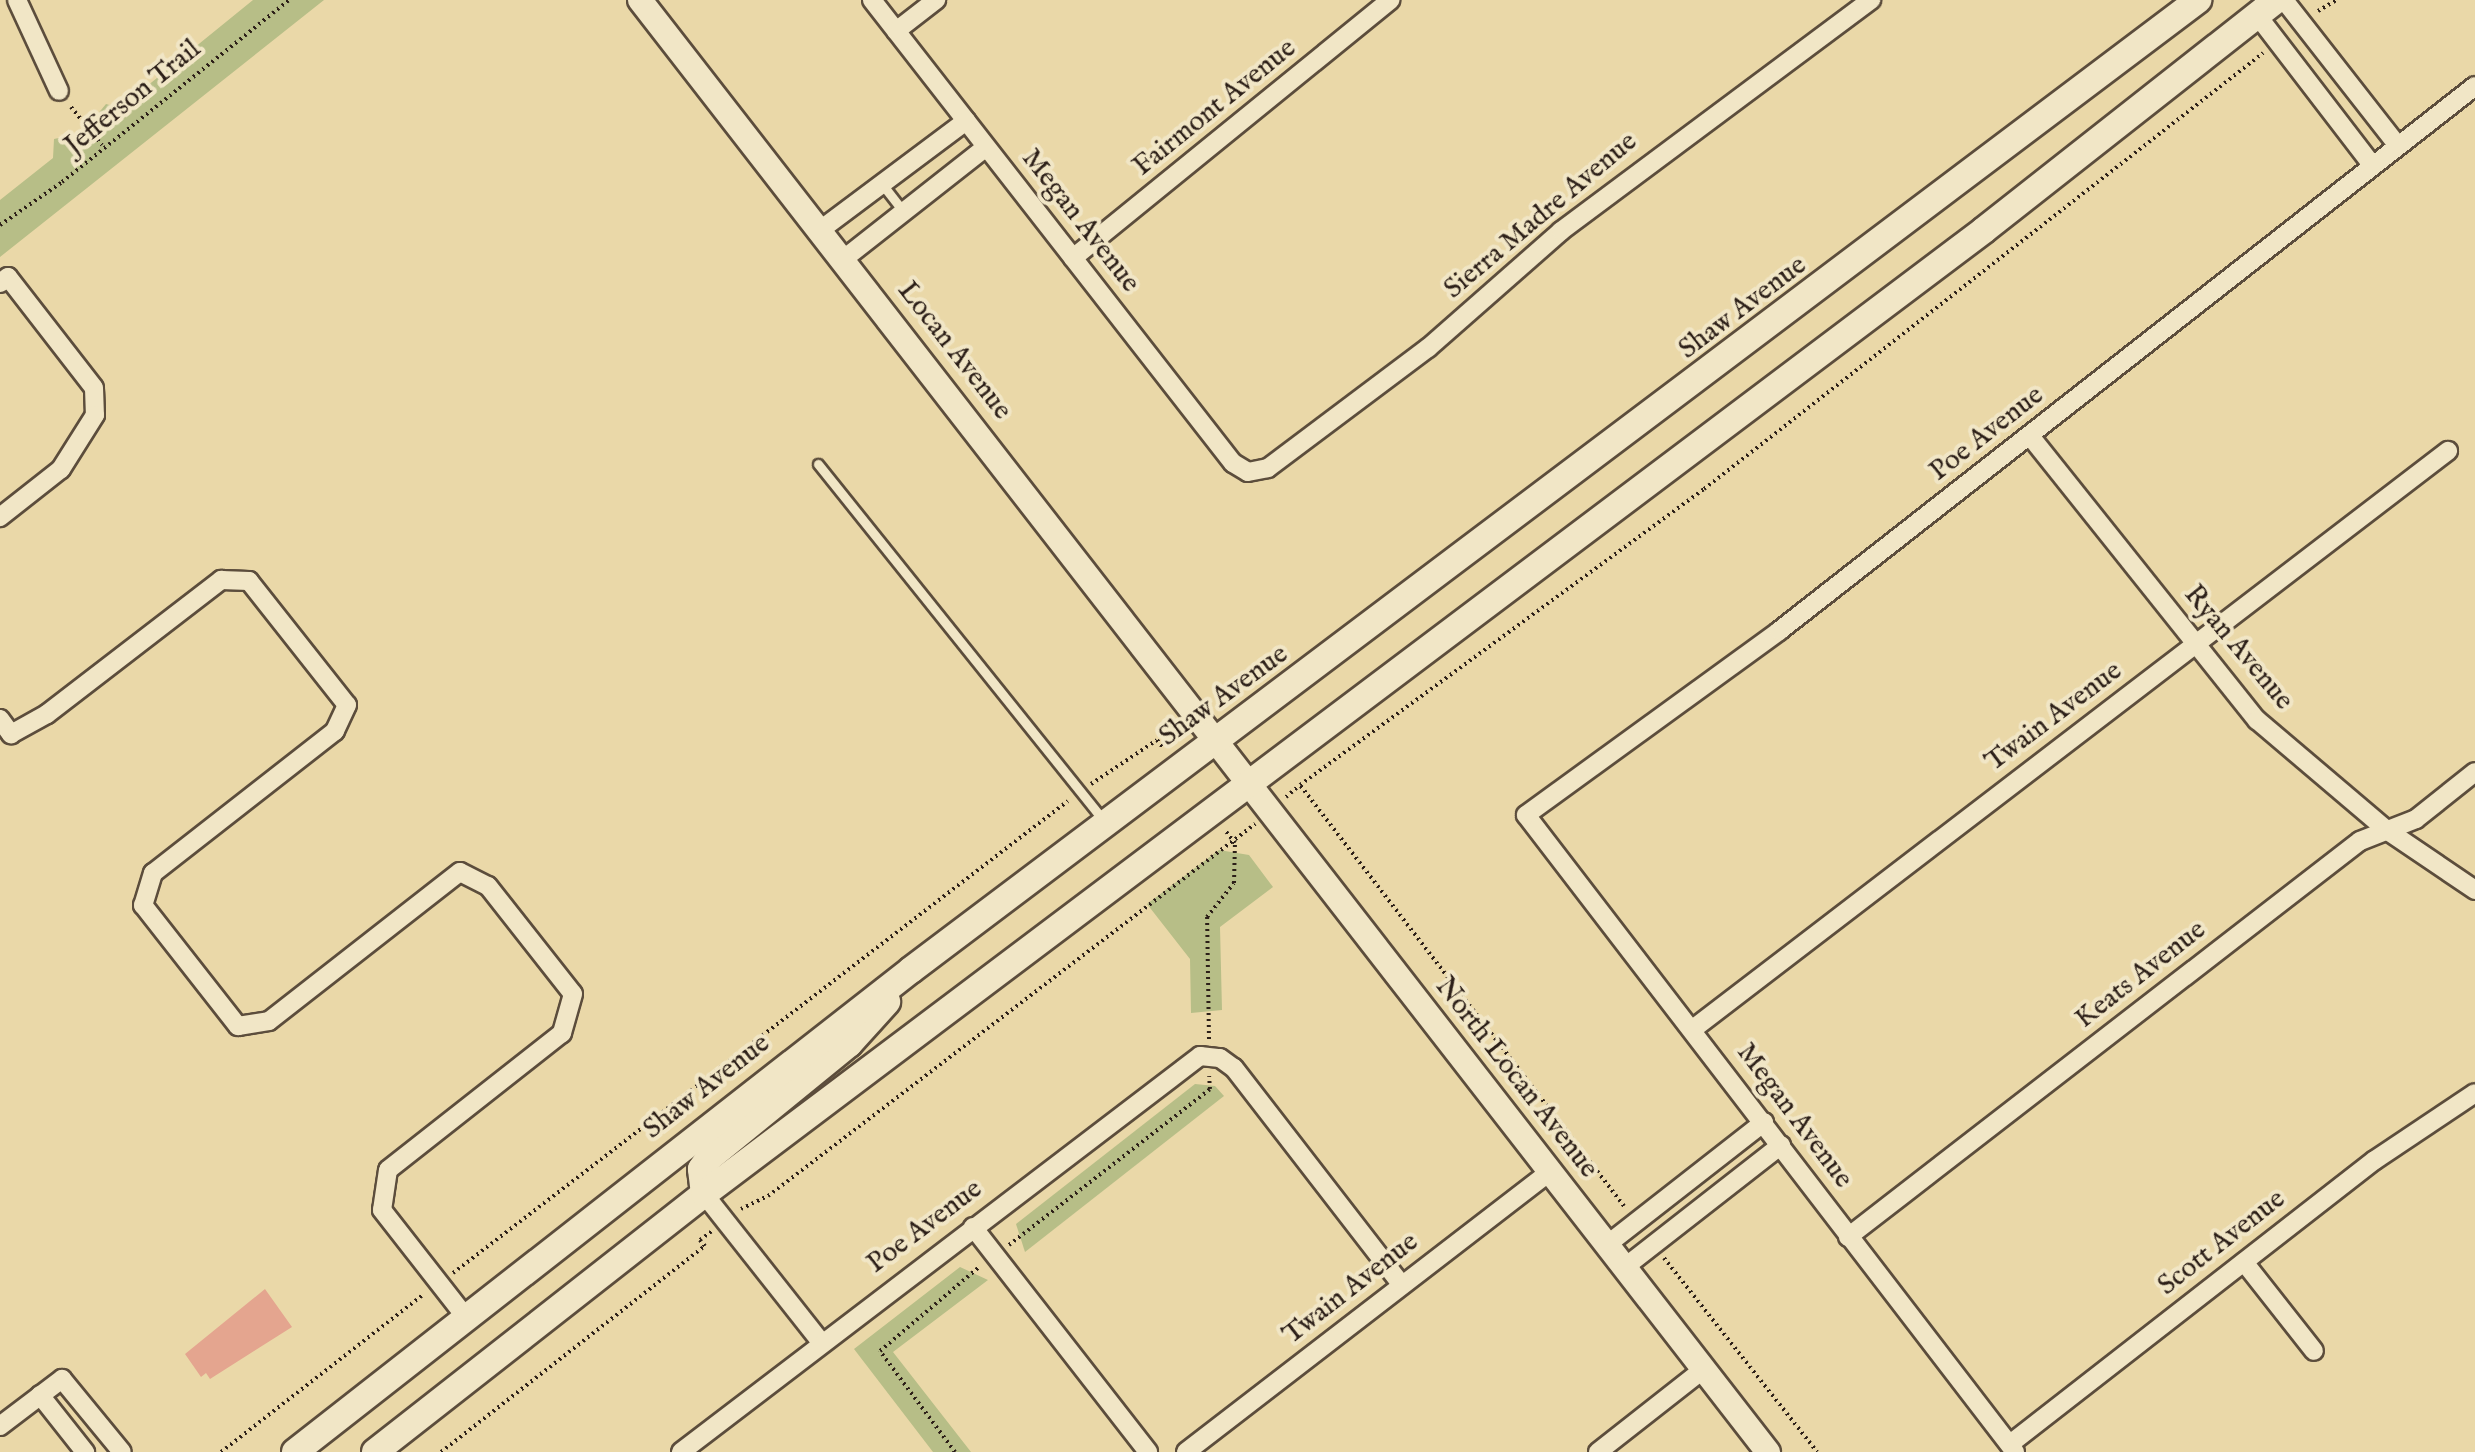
<!DOCTYPE html>
<style>
body{margin:0}
#map{position:relative;width:2475px;height:1452px;overflow:hidden;background:#ead8a8;font-family:"IM FELL English",serif}
div>[style]{position:absolute}
.green>*{inset:0;background:#b7be87}
.building>*{inset:0;background:#e4a58f}
.path>*{height:4px;margin-top:-2px;transform-origin:0;background:repeating-linear-gradient(90deg,#2c1f18 0 2px,transparent 0 6px)}
.roads{filter:drop-shadow(2px 0 #5c4d3c) drop-shadow(-2px 0 #5c4d3c) drop-shadow(0 2px #5c4d3c) drop-shadow(0 -2px #5c4d3c)}
.service>*{height:9px;margin:-4.5px;padding:0 4.5px;transform-origin:4.5px;border-radius:4.5px;background:#f1e6c6}
.minor>*{height:18px;margin:-9px;padding:0 9px;transform-origin:9px;border-radius:9px;background:#f1e6c6}
.tertiary>*{height:24px;margin:-12px;padding:0 12px;transform-origin:12px;border-radius:12px;background:#f1e6c6}
.secondary>*{height:26px;margin:-13px;padding:0 13px;transform-origin:13px;border-radius:13px;background:#f1e6c6}
span{translate:-50% -50%;white-space:nowrap;text-align:center;line-height:1.15;-webkit-text-stroke:8px #f1e6c6;paint-order:stroke}
.street-label{font-size:28px;color:#2c1f18}
</style>
<div id="map">
<div class="green">
<div style="clip-path:polygon(253px 0,324px 0,0 257px,0 200px,53px 158px,54px 139px,82px 133px,106px 104px,120px 108px)"></div>
<div style="clip-path:polygon(1219px 850px,1249px 855px,1273px 887px,1220px 927px,1222px 1010px,1191px 1013px,1190px 959px,1147px 904px)"></div>
<div style="clip-path:polygon(1195px 1084px,1215px 1086px,1224px 1096px,1025px 1252px,1016px 1224px)"></div>
<div style="clip-path:polygon(960px 1267px,988px 1280px,893px 1352px,971px 1452px,933px 1452px,854px 1349px)"></div>
</div>
<div class="building">
<div style="clip-path:polygon(265px 1289px,292px 1327px,210px 1379px,206px 1373px,201px 1377px,185px 1354px)"></div>
</div>
<div class="path">
<div style="left:2318px;top:11px;width:21px;rotate:-31deg"></div>
<div style="left:71px;top:107px;width:49px;rotate:50.8deg"></div>
<div style="left:0;top:225px;width:75px;rotate:-34.7deg"></div>
<div style="left:62px;top:182px;width:291px;rotate:-38.7deg"></div>
<div style="left:1091px;top:784px;width:79px;rotate:-33.7deg"></div>
<div style="left:1157px;top:740px;width:11px;rotate:52deg"></div>
<div style="left:1286px;top:797px;width:18px;rotate:-41deg"></div>
<div style="left:1209px;top:1039px;width:122px;rotate:-90.9deg"></div>
<div style="left:1207px;top:917px;width:43px;rotate:-51.5deg"></div>
<div style="left:1234px;top:883px;width:40px;rotate:-88.6deg"></div>
<div style="left:1235px;top:843px;width:16px;rotate:-128deg"></div>
<div style="left:1624px;top:1206px;width:531px;rotate:-127.58deg"></div>
<div style="left:1300px;top:785px;width:501px;rotate:-36.23deg"></div>
<div style="left:1704px;top:489px;width:709px;rotate:-37.95deg"></div>
<div style="left:741px;top:1209px;width:30px;rotate:-26deg"></div>
<div style="left:768px;top:1196px;width:613px;rotate:-37.37deg"></div>
<div style="left:1009px;top:1245px;width:254px;rotate:-37.8deg"></div>
<div style="left:1210px;top:1089px;width:13px;rotate:-94deg"></div>
<div style="left:1664px;top:1258px;width:247px;rotate:51.7deg"></div>
<div style="left:453px;top:1273px;width:775px;rotate:-37.51deg"></div>
<div style="left:221px;top:1452px;width:256px;rotate:-37.9deg"></div>
<div style="left:441px;top:1452px;width:335px;rotate:-38deg"></div>
<div style="left:705px;top:1246px;width:8px;rotate:-130deg"></div>
<div style="left:700px;top:1240px;width:15px;rotate:-37deg"></div>
<div style="left:955px;top:1452px;width:126px;rotate:-126.6deg"></div>
<div style="left:880px;top:1351px;width:130px;rotate:-40.3deg"></div>
</div>
<div class="roads">
<div class="service">
<div style="left:882px;top:184px;width:36px;rotate:52deg"></div>
<div style="left:818px;top:464px;width:457px;rotate:51.3deg"></div>
</div>
<div class="minor">
<div style="left:17px;top:0;width:100px;rotate:65.2deg"></div>
<div style="left:872px;top:0;width:587px;rotate:52.06deg"></div>
<div style="left:1233px;top:463px;width:17px;rotate:31deg"></div>
<div style="left:1248px;top:472px;width:20px;rotate:-11deg"></div>
<div style="left:1268px;top:468px;width:200px;rotate:-36.9deg"></div>
<div style="left:1428px;top:348px;width:177px;rotate:-41.3deg"></div>
<div style="left:1561px;top:231px;width:387px;rotate:-36.7deg"></div>
<div style="left:2284px;top:0;width:185px;rotate:52deg"></div>
<div style="left:2257px;top:15px;width:190px;rotate:52.5deg"></div>
<div style="left:896px;top:31px;width:51px;rotate:-37.8deg"></div>
<div style="left:823px;top:228px;width:179px;rotate:-36.8deg"></div>
<div style="left:845px;top:258px;width:179px;rotate:-38.2deg"></div>
<div style="left:1073px;top:258px;width:409px;rotate:-39.1deg"></div>
<div style="left:0;top:283px;width:10px;rotate:-37deg"></div>
<div style="left:8px;top:277px;width:140px;rotate:52.2deg"></div>
<div style="left:94px;top:388px;width:27px;rotate:88deg"></div>
<div style="left:95px;top:415px;width:64px;rotate:122.2deg"></div>
<div style="left:61px;top:469px;width:78px;rotate:141.8deg"></div>
<div style="left:2030px;top:436px;width:364px;rotate:51.4deg"></div>
<div style="left:2257px;top:720px;width:172px;rotate:40.3deg"></div>
<div style="left:2388px;top:831px;width:105px;rotate:34.1deg"></div>
<div style="left:0;top:719px;width:19px;rotate:54deg"></div>
<div style="left:11px;top:734px;width:41px;rotate:-29.1deg"></div>
<div style="left:47px;top:714px;width:220px;rotate:-37.6deg"></div>
<div style="left:221px;top:580px;width:28px;rotate:2deg"></div>
<div style="left:249px;top:581px;width:158px;rotate:51.7deg"></div>
<div style="left:347px;top:705px;width:29px;rotate:115deg"></div>
<div style="left:335px;top:731px;width:231px;rotate:142deg"></div>
<div style="left:153px;top:873px;width:34px;rotate:107deg"></div>
<div style="left:143px;top:905px;width:154px;rotate:51.9deg"></div>
<div style="left:238px;top:1026px;width:31px;rotate:-9deg"></div>
<div style="left:269px;top:1021px;width:242px;rotate:-38deg"></div>
<div style="left:460px;top:872px;width:31px;rotate:27deg"></div>
<div style="left:488px;top:886px;width:137px;rotate:51.8deg"></div>
<div style="left:573px;top:994px;width:41px;rotate:105.8deg"></div>
<div style="left:562px;top:1033px;width:221px;rotate:141.8deg"></div>
<div style="left:388px;top:1170px;width:40px;rotate:98.5deg"></div>
<div style="left:382px;top:1210px;width:133px;rotate:52deg"></div>
<div style="left:1693px;top:1029px;width:951px;rotate:-37.44deg"></div>
<div style="left:704px;top:1194px;width:189px;rotate:51.7deg"></div>
<div style="left:973px;top:1227px;width:285px;rotate:52.1deg"></div>
<div style="left:1848px;top:1237px;width:647px;rotate:-37.72deg"></div>
<div style="left:2360px;top:841px;width:60px;rotate:-21.4deg"></div>
<div style="left:2416px;top:819px;width:75px;rotate:-38.5deg"></div>
<div style="left:1608px;top:1244px;width:198px;rotate:-38deg"></div>
<div style="left:2244px;top:1262px;width:113px;rotate:51.8deg"></div>
<div style="left:1625px;top:1267px;width:198px;rotate:-38deg"></div>
<div style="left:40px;top:1395px;width:73px;rotate:51.7deg"></div>
<div style="left:0;top:1426px;width:78px;rotate:-37.2deg"></div>
<div style="left:62px;top:1379px;width:94px;rotate:50.6deg"></div>
<div style="left:2010px;top:1444px;width:462px;rotate:-37.9deg"></div>
<div style="left:2375px;top:1160px;width:120px;rotate:-33.8deg"></div>
<div style="left:681px;top:1452px;width:653px;rotate:-37.34deg"></div>
<div style="left:1200px;top:1056px;width:20px;rotate:6deg"></div>
<div style="left:1220px;top:1058px;width:17px;rotate:36deg"></div>
<div style="left:1234px;top:1068px;width:274px;rotate:52.3deg"></div>
<div style="left:1186px;top:1452px;width:461px;rotate:-37.6deg"></div>
<div style="left:1598px;top:1452px;width:135px;rotate:-38.1deg"></div>
<div style="left:2015px;top:1452px;width:803px;rotate:-127.51deg"></div>
<div style="left:1526px;top:815px;width:313px;rotate:-36deg"></div>
<div style="left:1779px;top:631px;width:884px;rotate:-38.06deg"></div>
</div>
<div class="tertiary">
<div style="left:640px;top:0;width:1839px;rotate:52.16deg"></div>
</div>
<div class="secondary">
<div style="left:704px;top:1194px;width:25px;rotate:-97deg"></div>
<div style="left:701px;top:1169px;width:12px;rotate:-55deg"></div>
<div style="left:708px;top:1159px;width:182px;rotate:-39.2deg"></div>
<div style="left:849px;top:1044px;width:57px;rotate:-47.9deg"></div>
<div style="left:295px;top:1452px;width:782px;rotate:-38.04deg"></div>
<div style="left:911px;top:970px;width:1612px;rotate:-37deg"></div>
<div style="left:375px;top:1452px;width:418px;rotate:-38.1deg"></div>
<div style="left:704px;top:1194px;width:1602px;rotate:-36.98deg"></div>
<div style="left:1984px;top:230px;width:372px;rotate:-38.2deg"></div>
</div>
</div>
<div class="street-label">
<span style="left:133px;top:98px;rotate:-39deg">Jefferson Trail</span>
<span style="left:1215px;top:108px;rotate:-39deg">Fairmont Avenue</span>
<span style="left:1541px;top:216px;rotate:-40deg">Sierra Madre Avenue</span>
<span style="left:1080px;top:221px;rotate:52deg">Megan Avenue</span>
<span style="left:1743px;top:308px;rotate:-37deg">Shaw Avenue</span>
<span style="left:954px;top:351px;rotate:52deg">Locan Avenue</span>
<span style="left:1987px;top:434px;rotate:-38deg">Poe Avenue</span>
<span style="left:2238px;top:648px;rotate:50deg">Ryan Avenue</span>
<span style="left:1224px;top:696px;rotate:-36deg">Shaw Avenue</span>
<span style="left:2054px;top:717px;rotate:-37deg">Twain Avenue</span>
<span style="left:2141px;top:975px;rotate:-38deg">Keats Avenue</span>
<span style="left:1516px;top:1078px;rotate:52deg">North Locan Avenue</span>
<span style="left:707px;top:1087px;rotate:-38deg">Shaw Avenue</span>
<span style="left:1794px;top:1116px;rotate:53deg">Megan Avenue</span>
<span style="left:925px;top:1227px;rotate:-37deg">Poe Avenue</span>
<span style="left:2222px;top:1243px;rotate:-38deg">Scott Avenue</span>
<span style="left:1351px;top:1289px;rotate:-38deg">Twain Avenue</span>
</div>
</div>
